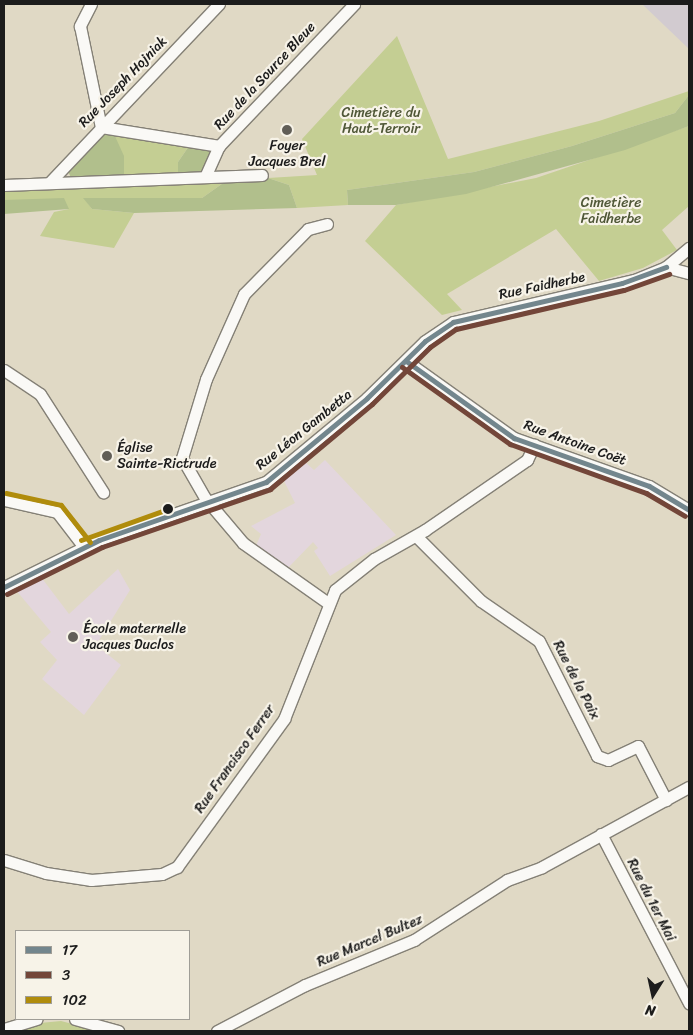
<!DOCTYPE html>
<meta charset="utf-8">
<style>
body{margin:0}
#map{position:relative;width:693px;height:1035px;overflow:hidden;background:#e0d9c5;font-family:Sriracha,sans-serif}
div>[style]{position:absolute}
.built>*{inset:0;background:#e3d6dd}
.industrial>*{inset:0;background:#d2cbd0}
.green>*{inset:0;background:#c4ce93}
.forest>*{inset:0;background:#b1bf8c}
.roads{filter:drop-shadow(1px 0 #848076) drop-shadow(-1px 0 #848076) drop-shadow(0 1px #848076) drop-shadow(0 -1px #848076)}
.minor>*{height:11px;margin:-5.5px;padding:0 5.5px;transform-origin:5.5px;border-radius:5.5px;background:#faf9f6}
.bus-1>*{height:5px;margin:-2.5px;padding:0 2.5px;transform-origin:2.5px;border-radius:2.5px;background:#73868d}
.bus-2>*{height:5px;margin:-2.5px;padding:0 2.5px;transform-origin:2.5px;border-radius:2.5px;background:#734639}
.bus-3>*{height:5px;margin:-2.5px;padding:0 2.5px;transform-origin:2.5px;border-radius:2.5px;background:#b08c0c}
.dots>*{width:14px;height:14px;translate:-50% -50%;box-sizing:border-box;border:2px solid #f7f3e8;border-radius:50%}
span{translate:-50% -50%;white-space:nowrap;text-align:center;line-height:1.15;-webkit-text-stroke:4.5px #f7f3e8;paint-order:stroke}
.street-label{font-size:14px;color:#1c1c1c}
.park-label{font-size:14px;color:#4f5737}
.poi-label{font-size:14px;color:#1c1c1c}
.left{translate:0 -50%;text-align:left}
.frame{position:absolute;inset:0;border:5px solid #1c1c1c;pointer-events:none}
.legend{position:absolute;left:15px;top:930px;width:175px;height:90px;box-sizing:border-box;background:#f7f3e8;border:1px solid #9f9d96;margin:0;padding:6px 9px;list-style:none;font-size:15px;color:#1c1c1c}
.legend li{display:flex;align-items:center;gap:10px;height:25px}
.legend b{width:25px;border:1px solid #9f9d96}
.north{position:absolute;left:628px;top:970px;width:50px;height:50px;-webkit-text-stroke:4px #f7f3e8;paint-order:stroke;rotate:190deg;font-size:14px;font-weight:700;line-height:20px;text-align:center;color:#1c1c1c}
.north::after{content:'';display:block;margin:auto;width:18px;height:22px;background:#1c1c1c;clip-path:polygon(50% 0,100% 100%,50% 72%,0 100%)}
</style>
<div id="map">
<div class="built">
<div style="clip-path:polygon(325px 460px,396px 535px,330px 576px,314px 551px,318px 548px,313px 542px,285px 571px,255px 548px,261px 534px,251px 526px,295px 503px,284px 481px,305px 462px,314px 470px)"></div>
<div style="clip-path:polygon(118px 569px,130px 590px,96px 645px,121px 665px,84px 715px,42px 679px,57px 660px,40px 642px,51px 632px,15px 589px,41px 577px,69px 614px)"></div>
</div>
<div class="industrial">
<div style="clip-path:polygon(642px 4px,689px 4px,689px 49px)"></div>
</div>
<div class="green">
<div style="clip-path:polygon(397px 36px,448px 159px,599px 121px,689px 91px,689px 95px,675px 113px,572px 146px,474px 172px,347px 190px,348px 205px,297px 208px,289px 185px,268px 178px,317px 175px,302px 139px)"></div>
<div style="clip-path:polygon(689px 126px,689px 206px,662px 230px,677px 250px,643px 268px,599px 281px,556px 229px,447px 294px,462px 310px,442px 315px,365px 241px,396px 205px,536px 178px)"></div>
<div style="clip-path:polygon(114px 134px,189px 146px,178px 162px,178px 174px,124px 176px)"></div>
<div style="clip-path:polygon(226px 181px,202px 198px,84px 198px,92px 209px,134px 213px,114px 248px,40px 236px,54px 212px,69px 209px,4px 200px,4px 189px)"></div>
<div style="clip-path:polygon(61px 1021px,99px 1031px,17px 1031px,40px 1023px)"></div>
</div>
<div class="forest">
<div style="clip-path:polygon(689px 95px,689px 126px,625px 150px,466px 194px,396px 205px,348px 205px,347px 190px,474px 172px,572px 146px,675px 113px)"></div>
<div style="clip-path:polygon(106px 133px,114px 134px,124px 156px,124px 176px,71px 178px,68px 171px)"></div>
<div style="clip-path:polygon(189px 146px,212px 149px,203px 173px,178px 174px,178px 162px)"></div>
<div style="clip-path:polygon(268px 178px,289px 185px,297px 208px,134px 213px,92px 209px,83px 198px,202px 198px,226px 181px)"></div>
<div style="clip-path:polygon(64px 198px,69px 209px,4px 214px,4px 200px)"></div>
</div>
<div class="roads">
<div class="minor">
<div style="left:91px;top:4px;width:25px;rotate:117deg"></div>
<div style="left:80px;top:26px;width:103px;rotate:78.3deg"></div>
<div style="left:101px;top:127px;width:120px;rotate:9.1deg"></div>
<div style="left:205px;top:177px;width:34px;rotate:-66deg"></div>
<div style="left:219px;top:146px;width:196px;rotate:-46.4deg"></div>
<div style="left:49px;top:183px;width:247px;rotate:-46.5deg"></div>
<div style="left:4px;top:185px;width:258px;rotate:-2.2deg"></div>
<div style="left:327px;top:224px;width:20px;rotate:165deg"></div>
<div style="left:308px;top:229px;width:91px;rotate:134.6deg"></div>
<div style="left:244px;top:294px;width:93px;rotate:114.1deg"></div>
<div style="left:206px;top:379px;width:83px;rotate:106.9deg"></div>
<div style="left:182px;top:458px;width:46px;rotate:60.1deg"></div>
<div style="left:205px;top:498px;width:59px;rotate:49.8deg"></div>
<div style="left:243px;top:543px;width:104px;rotate:35.2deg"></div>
<div style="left:666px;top:267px;width:24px;rotate:15deg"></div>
<div style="left:406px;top:361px;width:133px;rotate:35.5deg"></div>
<div style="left:514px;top:438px;width:143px;rotate:19.6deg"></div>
<div style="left:649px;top:486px;width:47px;rotate:31deg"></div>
<div style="left:4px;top:370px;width:43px;rotate:33.7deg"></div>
<div style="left:40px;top:394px;width:117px;rotate:57.3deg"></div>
<div style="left:4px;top:500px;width:54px;rotate:12.8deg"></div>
<div style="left:57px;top:512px;width:44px;rotate:52.4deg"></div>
<div style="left:416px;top:536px;width:92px;rotate:45deg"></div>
<div style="left:481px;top:601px;width:70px;rotate:34.6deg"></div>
<div style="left:539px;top:641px;width:129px;rotate:63.2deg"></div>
<div style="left:597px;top:756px;width:12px;rotate:20deg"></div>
<div style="left:608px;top:760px;width:33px;rotate:-25deg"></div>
<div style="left:638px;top:746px;width:61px;rotate:62.6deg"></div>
<div style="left:4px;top:587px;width:106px;rotate:-26.3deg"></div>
<div style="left:99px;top:540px;width:177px;rotate:-19.2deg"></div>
<div style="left:266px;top:482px;width:131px;rotate:-39.7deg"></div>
<div style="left:367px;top:398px;width:81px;rotate:-44.5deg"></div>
<div style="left:425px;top:341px;width:34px;rotate:-34deg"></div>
<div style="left:453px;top:322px;width:186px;rotate:-13.1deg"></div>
<div style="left:634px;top:280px;width:35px;rotate:-22deg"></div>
<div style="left:666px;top:267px;width:30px;rotate:-40deg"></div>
<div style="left:601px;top:834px;width:191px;rotate:62.5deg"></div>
<div style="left:4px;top:860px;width:44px;rotate:17.2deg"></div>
<div style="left:46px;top:873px;width:46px;rotate:8.8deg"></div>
<div style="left:91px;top:880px;width:71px;rotate:-4.8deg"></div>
<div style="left:162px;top:874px;width:17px;rotate:-25deg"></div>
<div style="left:177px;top:867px;width:183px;rotate:-54.1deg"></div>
<div style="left:284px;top:719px;width:139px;rotate:-68.4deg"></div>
<div style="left:335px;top:590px;width:50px;rotate:-38.5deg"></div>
<div style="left:374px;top:559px;width:59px;rotate:-29.6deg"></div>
<div style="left:425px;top:530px;width:124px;rotate:-34.5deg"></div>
<div style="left:527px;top:460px;width:17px;rotate:-65deg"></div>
<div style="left:75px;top:1019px;width:45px;rotate:15.6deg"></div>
<div style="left:4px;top:1029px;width:34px;rotate:-17deg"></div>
<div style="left:217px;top:1031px;width:99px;rotate:-27.6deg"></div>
<div style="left:305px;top:985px;width:118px;rotate:-22.4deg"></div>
<div style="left:414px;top:940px;width:111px;rotate:-32.8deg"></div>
<div style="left:507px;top:880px;width:37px;rotate:-20deg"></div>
<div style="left:542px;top:867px;width:167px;rotate:-28.6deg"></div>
</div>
</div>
<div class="bus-1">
<div style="left:406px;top:361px;width:133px;rotate:35.5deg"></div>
<div style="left:514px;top:438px;width:143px;rotate:19.6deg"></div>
<div style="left:649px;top:486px;width:47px;rotate:31deg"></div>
<div style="left:4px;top:587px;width:106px;rotate:-26.3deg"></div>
<div style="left:99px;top:540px;width:177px;rotate:-19.2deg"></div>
<div style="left:266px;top:482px;width:131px;rotate:-39.7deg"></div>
<div style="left:367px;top:398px;width:81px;rotate:-44.5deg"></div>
<div style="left:425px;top:341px;width:34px;rotate:-34deg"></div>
<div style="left:453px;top:322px;width:173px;rotate:-13deg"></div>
<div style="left:622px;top:283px;width:47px;rotate:-20deg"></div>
</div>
<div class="bus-2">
<div style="left:402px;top:367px;width:133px;rotate:35.5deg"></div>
<div style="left:510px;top:444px;width:145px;rotate:19.8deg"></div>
<div style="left:646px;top:493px;width:45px;rotate:30.5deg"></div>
<div style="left:7px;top:594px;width:106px;rotate:-26.3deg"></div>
<div style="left:102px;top:547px;width:178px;rotate:-19deg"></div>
<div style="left:270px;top:489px;width:133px;rotate:-39.8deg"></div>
<div style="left:372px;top:404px;width:81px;rotate:-44.5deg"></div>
<div style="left:430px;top:347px;width:32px;rotate:-35deg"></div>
<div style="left:456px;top:329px;width:172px;rotate:-13.1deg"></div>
<div style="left:624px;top:290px;width:48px;rotate:-19.6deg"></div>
</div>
<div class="bus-3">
<div style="left:6px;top:493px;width:56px;rotate:12.3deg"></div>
<div style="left:61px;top:505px;width:47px;rotate:51.9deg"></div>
<div style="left:81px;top:540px;width:92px;rotate:-19.6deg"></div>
</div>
<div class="dots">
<div style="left:287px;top:130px;background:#615e57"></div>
<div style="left:107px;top:456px;background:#615e57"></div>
<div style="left:168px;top:509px;background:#1c1c1c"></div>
<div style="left:73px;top:637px;background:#615e57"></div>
</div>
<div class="street-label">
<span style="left:265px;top:76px;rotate:-47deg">Rue de la Source Bleue</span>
<span style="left:123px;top:82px;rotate:-46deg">Rue Joseph Hojniak</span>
<span style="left:542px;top:286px;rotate:-12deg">Rue Faidherbe</span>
<span style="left:304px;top:430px;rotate:-39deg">Rue Léon Gambetta</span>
<span style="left:575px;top:443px;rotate:20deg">Rue Antoine Coët</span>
<span style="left:576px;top:680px;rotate:63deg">Rue de la Paix</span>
<span style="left:235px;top:759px;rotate:-55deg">Rue Francisco Ferrer</span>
<span style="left:651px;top:900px;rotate:63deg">Rue du 1er Mai</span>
<span style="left:370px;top:941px;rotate:-23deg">Rue Marcel Bultez</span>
</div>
<div class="park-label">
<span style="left:381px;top:121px">Cimetière du<br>Haut-Terroir</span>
<span style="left:611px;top:211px">Cimetière<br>Faidherbe</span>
</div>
<div class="poi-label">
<span style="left:287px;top:154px">Foyer<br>Jacques Brel</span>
<span class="left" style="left:117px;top:456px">Église<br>Sainte-Rictrude</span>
<span class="left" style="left:83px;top:637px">École maternelle<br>Jacques Duclos</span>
</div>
<div class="frame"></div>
<ul class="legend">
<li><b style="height:6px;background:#73868d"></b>17</li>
<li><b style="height:6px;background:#734639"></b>3</li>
<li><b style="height:6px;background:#b08c0c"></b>102</li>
</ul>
<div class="north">N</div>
</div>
